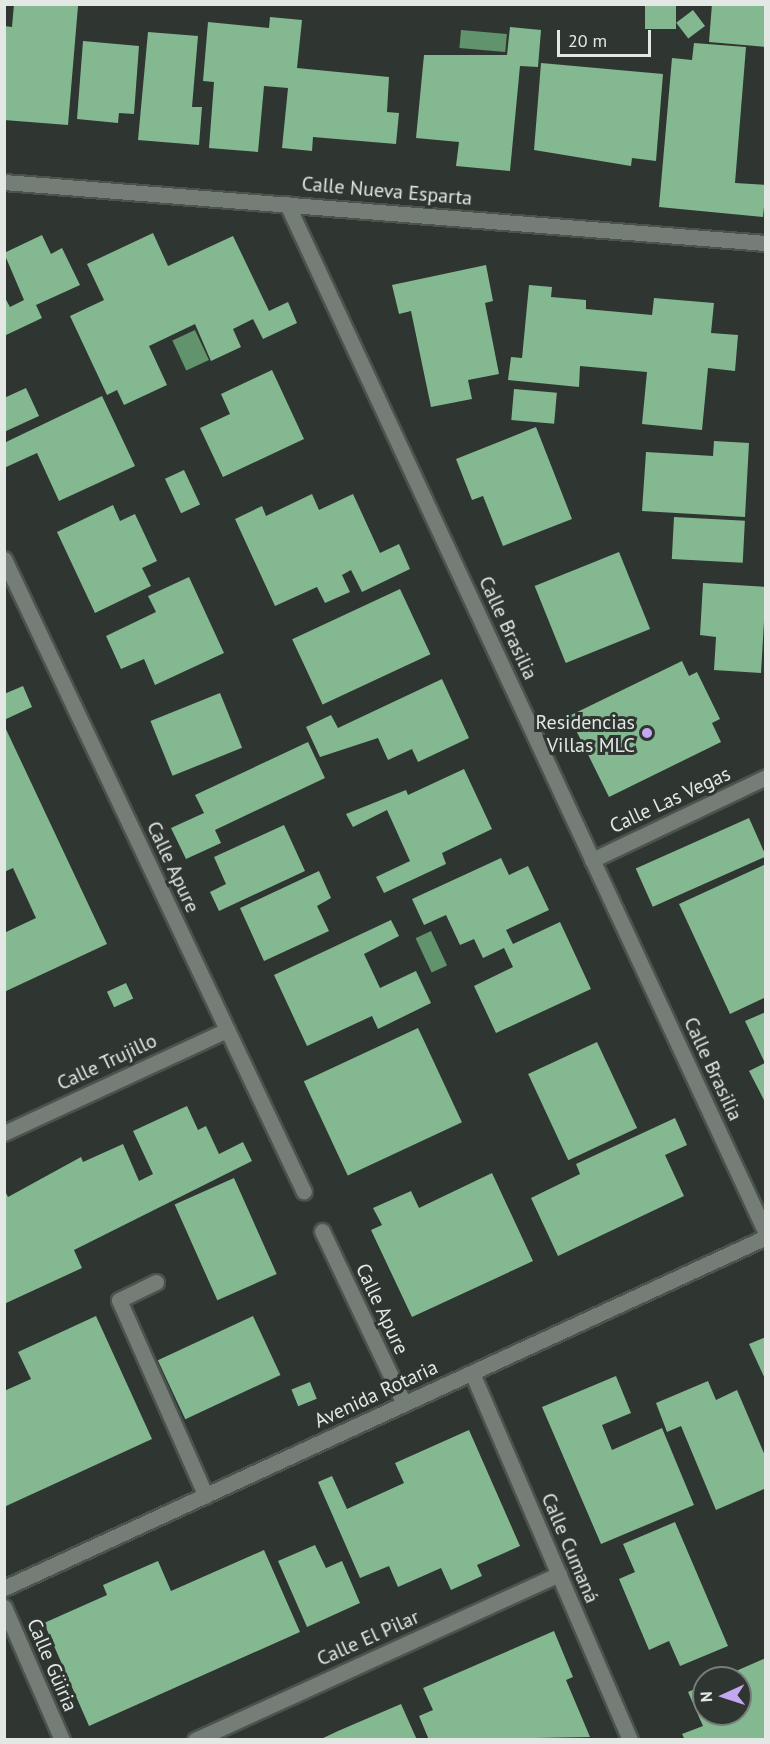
<!DOCTYPE html>
<meta charset="utf-8">
<style>
body{margin:0}
#map{position:relative;width:770px;height:1744px;overflow:hidden;background:#2f3631;font-family:"PT Sans",sans-serif}
div>[style]{position:absolute}
.water>*{inset:0;background:#61936d;transform-origin:0 0}
.building>*{inset:0;background:#84b891;transform-origin:0 0}
.roads{filter:drop-shadow(2px 0 #4c534e) drop-shadow(-2px 0 #4c534e) drop-shadow(0 2px #4c534e) drop-shadow(0 -2px #4c534e)}
.lane>*{height:15px;margin:-7.5px;padding:0 7.5px;transform-origin:7.5px;border-radius:7.5px;background:#757d77}
.street>*{height:15px;margin:-7.5px;padding:0 7.5px;transform-origin:7.5px;border-radius:7.5px;background:#757d77}
.dots>*{width:16px;height:16px;translate:-50% -50%;box-sizing:border-box;border:3px solid #2f3631;border-radius:50%}
span{translate:-50% -50%;white-space:nowrap;text-align:center;line-height:1.15;-webkit-text-stroke:6px #2f3631;paint-order:stroke}
.street-label{font-size:20px;color:#e3e8e4}
.poi-label{font-size:20px;color:#e3e8e4}
.right{translate:-100% -50%;text-align:right}
.frame{position:absolute;inset:0;border:6px solid #e3e8e4;pointer-events:none}
.north{position:absolute;left:692px;top:1666px;width:60px;height:60px;box-sizing:border-box;background:#2f3631;border:2px solid #777d79;border-radius:50%;rotate:267deg;font-size:16px;font-weight:700;line-height:24px;text-align:center;color:#e3e8e4}
.north::after{content:'';display:block;margin:auto;width:21px;height:27px;background:#c4a7f1;clip-path:polygon(50% 0,100% 100%,50% 72%,0 100%)}
.scale{position:absolute;left:557px;top:30px;width:94px;height:27px;box-sizing:border-box;border:3px solid #e3e8e4;border-top:0;padding-left:8px;font-size:18px;line-height:21px;white-space:nowrap;color:#e3e8e4;-webkit-text-stroke:4px #2f3631;paint-order:stroke}
</style>
<div id="map">
<div class="water">
<div style="left:461px;top:30px;width:46px;height:18px;rotate:5deg"></div>
<div style="left:195px;top:330px;width:33px;height:25px;rotate:65deg"></div>
<div style="left:431px;top:931px;width:38px;height:17px;rotate:65deg"></div>
</div>
<div class="building">
<div style="clip-path:polygon(14px 4px,78px 6px,68px 125px,4px 120px,4px 26px,12px 27px)"></div>
<div style="left:645px;top:4px;width:31px;height:25px"></div>
<div style="clip-path:polygon(712px 4px,766px 4px,766px 47px,709px 42px)"></div>
<div style="left:693px;top:10px;width:20px;height:21px;rotate:53deg"></div>
<div style="clip-path:polygon(270px 17px,302px 20px,297px 68px,389px 77px,387px 112px,399px 113px,396px 144px,313px 137px,312px 151px,282px 148px,288px 88px,264px 86px,258px 152px,209px 148px,214px 82px,203px 81px,208px 22px,269px 28px)"></div>
<div style="clip-path:polygon(510px 27px,541px 30px,538px 67px,520px 66px,510px 171px,456px 166px,459px 142px,416px 138px,424px 55px,507px 55px)"></div>
<div style="clip-path:polygon(148px 32px,198px 36px,192px 107px,202px 107px,199px 145px,138px 140px)"></div>
<div style="clip-path:polygon(83px 41px,139px 46px,134px 114px,119px 113px,118px 123px,77px 119px)"></div>
<div style="clip-path:polygon(694px 43px,746px 47px,735px 183px,766px 185px,763px 217px,659px 207px,672px 58px,692px 60px)"></div>
<div style="clip-path:polygon(541px 63px,663px 74px,656px 161px,632px 158px,631px 166px,534px 150px)"></div>
<div style="clip-path:polygon(153px 233px,168px 266px,233px 236px,269px 311px,288px 302px,297px 323px,263px 339px,253px 319px,233px 329px,241px 347px,211px 361px,195px 324px,149px 346px,167px 385px,124px 405px,117px 390px,107px 395px,70px 316px,104px 300px,87px 264px)"></div>
<div style="clip-path:polygon(42px 235px,51px 254px,62px 248px,80px 285px,36px 305px,42px 318px,4px 336px,4px 296px,10px 307px,24px 300px,4px 253px)"></div>
<div style="clip-path:polygon(486px 265px,493px 301px,485px 303px,499px 374px,468px 380px,472px 399px,431px 407px,411px 311px,399px 314px,392px 285px)"></div>
<div style="clip-path:polygon(529px 285px,552px 287px,551px 297px,586px 300px,586px 309px,652px 315px,654px 298px,714px 303px,711px 333px,738px 335px,735px 371px,708px 368px,702px 430px,642px 424px,647px 372px,580px 366px,579px 387px,508px 380px,511px 357px,522px 358px)"></div>
<div style="clip-path:polygon(272px 370px,304px 439px,223px 477px,200px 428px,230px 414px,221px 394px)"></div>
<div style="clip-path:polygon(26px 388px,39px 416px,4px 432px,4px 398px)"></div>
<div style="left:514px;top:389px;width:43px;height:31px;rotate:5deg"></div>
<div style="clip-path:polygon(102px 396px,135px 466px,59px 501px,37px 453px,4px 468px,4px 443px)"></div>
<div style="clip-path:polygon(536px 427px,572px 519px,503px 546px,483px 496px,472px 500px,456px 459px)"></div>
<div style="clip-path:polygon(714px 441px,749px 443px,745px 517px,642px 511px,646px 452px,713px 456px)"></div>
<div style="left:184px;top:470px;width:38px;height:21px;rotate:65deg"></div>
<div style="clip-path:polygon(312px 494px,319px 510px,353px 494px,380px 553px,399px 544px,410px 569px,362px 592px,351px 570px,342px 575px,350px 592px,325px 603px,317px 587px,275px 606px,235px 519px,262px 506px,266px 516px)"></div>
<div style="clip-path:polygon(113px 505px,120px 521px,135px 514px,157px 561px,142px 568px,151px 586px,95px 613px,57px 532px)"></div>
<div style="left:674px;top:517px;width:71px;height:42px;rotate:3deg"></div>
<div style="left:619px;top:552px;width:83px;height:91px;rotate:68deg"></div>
<div style="clip-path:polygon(189px 577px,224px 653px,155px 685px,144px 659px,121px 669px,106px 636px,156px 612px,148px 596px)"></div>
<div style="clip-path:polygon(703px 583px,766px 587px,761px 673px,714px 670px,716px 637px,700px 635px)"></div>
<div style="left:400px;top:589px;width:72px;height:119px;rotate:65deg"></div>
<div style="clip-path:polygon(682px 661px,689px 676px,697px 672px,720px 719px,712px 723px,721px 742px,609px 797px,569px 716px)"></div>
<div style="clip-path:polygon(442px 679px,469px 738px,418px 762px,412px 749px,388px 760px,378px 738px,320px 757px,306px 727px,331px 715px,338px 728px)"></div>
<div style="clip-path:polygon(23px 686px,32px 707px,4px 720px,4px 694px)"></div>
<div style="left:220px;top:693px;width:59px;height:75px;rotate:68deg"></div>
<div style="clip-path:polygon(4px 725px,107px 944px,4px 992px,4px 933px,36px 918px,13px 868px,4px 872px)"></div>
<div style="clip-path:polygon(308px 742px,325px 778px,215px 830px,221px 843px,186px 859px,171px 828px,204px 813px,195px 795px)"></div>
<div style="clip-path:polygon(464px 769px,492px 829px,442px 853px,446px 864px,384px 893px,376px 877px,410px 861px,387px 810px,353px 827px,346px 814px,406px 790px,408px 795px)"></div>
<div style="left:749px;top:818px;width:42px;height:124px;rotate:66deg"></div>
<div style="clip-path:polygon(284px 825px,305px 871px,219px 911px,210px 892px,226px 884px,214px 857px)"></div>
<div style="clip-path:polygon(501px 858px,509px 875px,528px 866px,549px 910px,506px 930px,513px 944px,560px 922px,591px 989px,496px 1033px,474px 986px,513px 967px,504px 948px,483px 958px,474px 939px,460px 945px,446px 915px,424px 925px,412px 899px)"></div>
<div style="clip-path:polygon(766px 864px,766px 997px,730px 1014px,679px 904px)"></div>
<div style="clip-path:polygon(319px 871px,331px 898px,317px 906px,329px 931px,264px 961px,240px 908px)"></div>
<div style="clip-path:polygon(391px 920px,399px 936px,364px 954px,380px 988px,416px 971px,431px 1003px,378px 1029px,372px 1016px,307px 1046px,274px 975px)"></div>
<div style="left:126px;top:983px;width:17px;height:21px;rotate:65deg"></div>
<div style="clip-path:polygon(766px 1012px,766px 1104px,749px 1071px,765px 1063px,745px 1021px)"></div>
<div style="left:418px;top:1028px;width:104px;height:126px;rotate:65deg"></div>
<div style="left:597px;top:1042px;width:95px;height:76px;rotate:65deg"></div>
<div style="clip-path:polygon(187px 1106px,198px 1130px,206px 1126px,219px 1154px,243px 1142px,252px 1161px,74px 1250px,82px 1268px,4px 1304px,4px 1189px,8px 1197px,81px 1157px,83px 1162px,123px 1144px,139px 1181px,153px 1174px,133px 1131px)"></div>
<div style="clip-path:polygon(675px 1118px,687px 1145px,665px 1155px,684px 1196px,558px 1256px,531px 1198px,580px 1174px,576px 1164px)"></div>
<div style="clip-path:polygon(492px 1173px,533px 1261px,412px 1317px,371px 1230px,382px 1225px,373px 1208px,411px 1191px,419px 1208px)"></div>
<div style="left:234px;top:1178px;width:105px;height:65px;rotate:66deg"></div>
<div style="clip-path:polygon(96px 1316px,152px 1439px,4px 1507px,4px 1391px,31px 1379px,18px 1352px)"></div>
<div style="left:253px;top:1316px;width:65px;height:105px;rotate:65deg"></div>
<div style="clip-path:polygon(766px 1337px,766px 1381px,749px 1344px)"></div>
<div style="clip-path:polygon(616px 1376px,631px 1413px,602px 1425px,612px 1450px,662px 1428px,694px 1505px,601px 1544px,542px 1407px)"></div>
<div style="clip-path:polygon(708px 1381px,716px 1400px,737px 1390px,766px 1458px,766px 1488px,716px 1510px,681px 1426px,667px 1432px,656px 1403px)"></div>
<div style="left:310px;top:1382px;width:18px;height:20px;rotate:68deg"></div>
<div style="clip-path:polygon(469px 1430px,520px 1546px,477px 1565px,482px 1576px,451px 1590px,441px 1568px,398px 1587px,389px 1566px,360px 1578px,318px 1482px,332px 1476px,347px 1509px,404px 1483px,395px 1463px)"></div>
<div style="clip-path:polygon(675px 1522px,728px 1646px,680px 1666px,669px 1641px,649px 1650px,619px 1579px,635px 1572px,623px 1544px)"></div>
<div style="clip-path:polygon(315px 1545px,326px 1568px,342px 1561px,360px 1603px,307px 1627px,278px 1561px)"></div>
<div style="clip-path:polygon(264px 1550px,300px 1632px,89px 1726px,44px 1623px,107px 1595px,103px 1585px,158px 1561px,171px 1591px)"></div>
<div style="clip-path:polygon(554px 1631px,573px 1677px,566px 1680px,590px 1737px,429px 1740px,419px 1716px,433px 1710px,423px 1688px)"></div>
<div style="clip-path:polygon(766px 1658px,766px 1740px,685px 1740px,682px 1734px,703px 1726px,688px 1692px,704px 1685px,704px 1714px,740px 1714px,740px 1678px,720px 1678px)"></div>
<div style="clip-path:polygon(401px 1704px,417px 1740px,319px 1740px,338px 1731px)"></div>
</div>
<div class="roads">
<div class="lane">
<div style="left:156px;top:1282px;width:41px;rotate:154.1deg"></div>
<div style="left:119px;top:1300px;width:214px;rotate:66.1deg"></div>
</div>
<div class="street">
<div style="left:4px;top:182px;width:764px;rotate:4.58deg"></div>
<div style="left:287px;top:204px;width:1135px;rotate:65.04deg"></div>
<div style="left:4px;top:559px;width:700px;rotate:64.64deg"></div>
<div style="left:592px;top:860px;width:193px;rotate:-25.5deg"></div>
<div style="left:4px;top:1133px;width:246px;rotate:-24.8deg"></div>
<div style="left:322px;top:1231px;width:191px;rotate:64.6deg"></div>
<div style="left:472px;top:1373px;width:400px;rotate:66.7deg"></div>
<div style="left:4px;top:1588px;width:839px;rotate:-24.73deg"></div>
<div style="left:4px;top:1607px;width:145px;rotate:66.4deg"></div>
<div style="left:195px;top:1740px;width:400px;rotate:-24.5deg"></div>
</div>
</div>
<div class="dots">
<div style="left:647px;top:733px;background:#c4a7f1"></div>
</div>
<div class="street-label">
<span style="left:387px;top:191px;rotate:5deg">Calle Nueva Esparta</span>
<span style="left:508px;top:628px;rotate:65deg">Calle Brasilia</span>
<span style="left:670px;top:800px;rotate:-25deg">Calle Las Vegas</span>
<span style="left:173px;top:867px;rotate:65deg">Calle Apure</span>
<span style="left:107px;top:1062px;rotate:-25deg">Calle Trujillo</span>
<span style="left:713px;top:1069px;rotate:65deg">Calle Brasilia</span>
<span style="left:382px;top:1309px;rotate:65deg">Calle Apure</span>
<span style="left:376px;top:1394px;rotate:-25deg">Avenida Rotaria</span>
<span style="left:570px;top:1548px;rotate:67deg">Calle Cumaná</span>
<span style="left:368px;top:1638px;rotate:-24deg">Calle El Pilar</span>
<span style="left:52px;top:1665px;rotate:67deg">Calle Güiria</span>
</div>
<div class="poi-label">
<span class="right" style="left:635px;top:734px">Residencias<br>Villas MLC</span>
</div>
<div class="frame"></div>
<div class="north">N</div>
<div class="scale">20 m</div>
</div>
